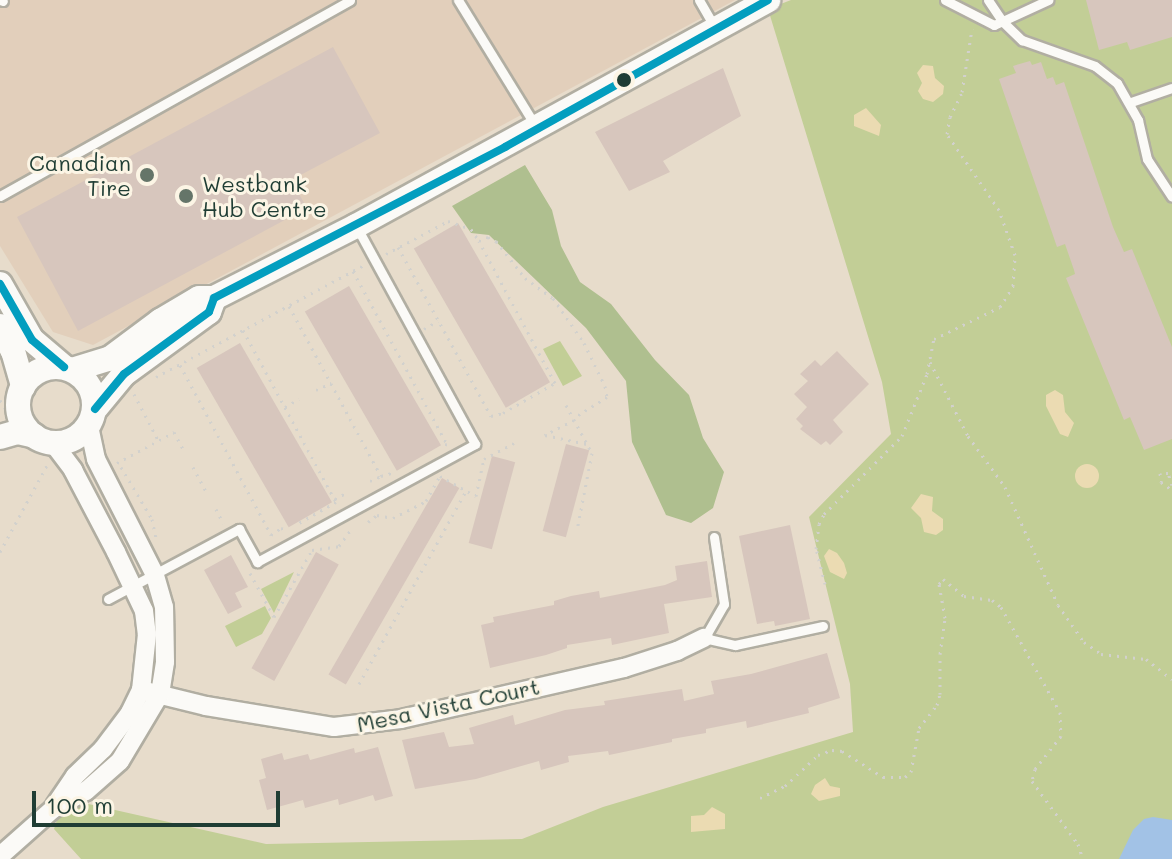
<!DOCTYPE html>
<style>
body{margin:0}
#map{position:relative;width:1172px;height:859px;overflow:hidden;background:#e7dccb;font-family:Mali,sans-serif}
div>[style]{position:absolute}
.built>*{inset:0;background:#e2cfbb}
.green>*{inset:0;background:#c2ce96}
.forest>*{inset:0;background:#afbf8f}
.sand>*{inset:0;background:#ebdbb2}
.round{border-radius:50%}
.water>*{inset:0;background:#a2c2e6}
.building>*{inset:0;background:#d7c6bd;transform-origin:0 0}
.path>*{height:3px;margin-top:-1.5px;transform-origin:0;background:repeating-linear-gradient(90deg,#d2d1cd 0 2px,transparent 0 8px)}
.roads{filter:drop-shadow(2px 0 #b1aea2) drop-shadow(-2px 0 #b1aea2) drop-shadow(0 2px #b1aea2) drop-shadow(0 -2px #b1aea2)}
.lane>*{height:9px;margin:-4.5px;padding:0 4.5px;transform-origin:4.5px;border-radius:4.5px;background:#fbfaf7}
.street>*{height:18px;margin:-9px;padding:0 9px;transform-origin:9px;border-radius:9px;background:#fbfaf7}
.secondary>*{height:24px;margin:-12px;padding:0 12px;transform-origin:12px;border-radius:12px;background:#fbfaf7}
.secondary>.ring{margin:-12px;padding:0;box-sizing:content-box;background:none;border:24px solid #fbfaf7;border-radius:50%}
.bus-1>*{height:8px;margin:-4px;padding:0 4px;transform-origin:4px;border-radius:4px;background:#039ebf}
.dots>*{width:22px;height:22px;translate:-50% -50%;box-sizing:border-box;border:4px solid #fcf5e5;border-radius:50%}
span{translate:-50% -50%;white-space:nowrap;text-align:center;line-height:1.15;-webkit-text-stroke:6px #fcf5e5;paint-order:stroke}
.poi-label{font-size:22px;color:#1f3d34}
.right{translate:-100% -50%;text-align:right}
.left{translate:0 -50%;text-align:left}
.street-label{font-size:22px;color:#1f3d34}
.scale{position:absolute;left:32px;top:791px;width:248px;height:36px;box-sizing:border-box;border:4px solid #1f3d34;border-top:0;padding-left:10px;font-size:24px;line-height:28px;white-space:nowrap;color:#1f3d34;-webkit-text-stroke:6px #fcf5e5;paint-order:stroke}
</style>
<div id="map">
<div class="built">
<div style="clip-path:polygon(0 0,735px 0,93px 345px,53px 332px,0 246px)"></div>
</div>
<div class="green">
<div style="clip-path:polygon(791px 0,1172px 0,1172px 859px,81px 859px,54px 829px,58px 817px,84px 803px,266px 844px,522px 839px,603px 807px,853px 732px,850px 684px,809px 517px,891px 434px,882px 382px,768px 9px)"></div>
<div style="clip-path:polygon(560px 341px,582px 376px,563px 386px,543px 349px)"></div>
<div style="clip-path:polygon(294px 572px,274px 613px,261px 589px)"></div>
<div style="clip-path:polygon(265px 606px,271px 618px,262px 634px,236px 647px,225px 626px)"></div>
</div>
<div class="forest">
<div style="clip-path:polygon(525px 165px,552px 210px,561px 246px,580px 282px,611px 304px,655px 360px,689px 395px,703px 438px,724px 472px,713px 508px,691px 523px,666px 515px,632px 442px,626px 381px,586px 328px,489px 235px,471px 233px,452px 206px)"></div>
</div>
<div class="sand">
<div style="clip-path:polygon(923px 65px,933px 66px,935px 78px,944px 86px,943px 94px,933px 102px,923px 99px,918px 91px,922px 83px,917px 73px)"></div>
<div style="clip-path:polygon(866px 108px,881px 125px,879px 136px,854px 126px,854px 115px)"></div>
<div style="clip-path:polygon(1055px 390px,1063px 395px,1065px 412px,1074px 423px,1068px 437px,1060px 434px,1046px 406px,1046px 395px)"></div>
<div class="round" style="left:1075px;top:464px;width:24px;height:24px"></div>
<div style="clip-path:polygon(921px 494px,933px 497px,932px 511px,943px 519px,943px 530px,936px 535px,924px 532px,921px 518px,911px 508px)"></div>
<div style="clip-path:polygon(829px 549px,837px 553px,844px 563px,847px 573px,844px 579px,830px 572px,824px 556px)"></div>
<div style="clip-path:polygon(825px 778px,830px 786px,840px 788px,840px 796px,819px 801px,811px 794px,815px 785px)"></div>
<div style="clip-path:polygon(712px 807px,725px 814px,725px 829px,691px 832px,691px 816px,704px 815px)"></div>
</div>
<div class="water">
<div style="clip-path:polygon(1153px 817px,1172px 820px,1172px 859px,1119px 859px,1133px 830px,1144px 819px)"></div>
</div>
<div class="building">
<div style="clip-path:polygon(1086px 0,1172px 0,1172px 37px,1130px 50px,1127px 42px,1099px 50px)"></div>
<div style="clip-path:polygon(333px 47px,380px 133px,291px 180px,307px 208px,78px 331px,17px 217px)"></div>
<div style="clip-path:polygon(1030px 61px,1032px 65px,1041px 62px,1047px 79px,1053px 77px,1056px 85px,1064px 82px,1113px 227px,1124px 252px,1132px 249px,1172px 347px,1172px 439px,1144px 450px,1130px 417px,1124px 420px,1066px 278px,1075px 274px,1074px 270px,1065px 244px,1057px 247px,999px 79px,1016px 73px,1013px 66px)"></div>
<div style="clip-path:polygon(723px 68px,741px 116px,663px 161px,670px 172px,629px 191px,595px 132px)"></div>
<div style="left:458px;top:223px;width:184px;height:51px;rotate:60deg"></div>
<div style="left:349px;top:286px;width:184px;height:51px;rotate:60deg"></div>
<div style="left:240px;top:343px;width:184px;height:50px;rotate:60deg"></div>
<div style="clip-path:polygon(837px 351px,869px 384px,833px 420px,843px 432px,830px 445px,826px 441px,821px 445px,800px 429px,803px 426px,796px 419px,807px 407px,794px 394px,808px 381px,800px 374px,815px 360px,821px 366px)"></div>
<div style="left:566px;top:444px;width:24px;height:90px;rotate:15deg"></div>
<div style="left:492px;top:456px;width:24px;height:90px;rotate:15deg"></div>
<div style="left:442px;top:478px;width:20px;height:227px;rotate:30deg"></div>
<div style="clip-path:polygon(790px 525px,810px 619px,775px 626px,774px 621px,757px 624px,739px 536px)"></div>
<div style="left:316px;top:552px;width:26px;height:133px;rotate:29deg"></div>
<div style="clip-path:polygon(231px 555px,248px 587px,235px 593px,242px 607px,228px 614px,204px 570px)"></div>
<div style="clip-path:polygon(707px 561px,712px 597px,664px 604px,669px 633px,612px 645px,611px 638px,567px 645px,567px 648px,546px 655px,490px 668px,481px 625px,494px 622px,493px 617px,554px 605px,554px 601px,571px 596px,599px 591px,600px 598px,665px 585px,677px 580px,675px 566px)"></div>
<div style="clip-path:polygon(827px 653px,840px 698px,808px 708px,809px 713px,747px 728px,746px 721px,706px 729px,706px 733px,672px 739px,672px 742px,609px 755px,608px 751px,568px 756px,569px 762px,541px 770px,539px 761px,476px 779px,415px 789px,402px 740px,444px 732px,449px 747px,474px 744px,469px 728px,513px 715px,515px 725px,565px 710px,605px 705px,604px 701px,682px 689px,684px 701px,714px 694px,711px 681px,751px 674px)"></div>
<div style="clip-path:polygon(378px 747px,393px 796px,375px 801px,373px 795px,339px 805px,338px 799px,305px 808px,303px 800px,267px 810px,259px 780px,266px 778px,261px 759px,282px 753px,284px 760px,308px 754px,310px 760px,354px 748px,355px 753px)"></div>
</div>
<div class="path">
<div style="left:398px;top:247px;width:193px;rotate:61.2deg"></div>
<div style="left:491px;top:416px;width:12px;rotate:-14deg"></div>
<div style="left:503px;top:413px;width:60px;rotate:-30deg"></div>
<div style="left:555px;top:383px;width:161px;rotate:-118.2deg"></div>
<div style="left:386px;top:254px;width:70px;rotate:-28deg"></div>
<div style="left:448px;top:221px;width:24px;rotate:19deg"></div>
<div style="left:471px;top:229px;width:14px;rotate:56deg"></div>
<div style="left:479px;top:241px;width:10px;rotate:-24deg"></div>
<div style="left:488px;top:237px;width:9px;rotate:27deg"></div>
<div style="left:496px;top:241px;width:47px;rotate:51.9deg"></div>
<div style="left:525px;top:278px;width:34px;rotate:36deg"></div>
<div style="left:553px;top:298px;width:55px;rotate:55.4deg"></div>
<div style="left:584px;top:343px;width:48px;rotate:64deg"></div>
<div style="left:605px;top:386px;width:11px;rotate:80deg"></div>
<div style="left:607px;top:397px;width:40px;rotate:148deg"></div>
<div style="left:353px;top:271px;width:197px;rotate:61.5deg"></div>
<div style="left:447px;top:444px;width:3px;rotate:162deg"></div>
<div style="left:289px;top:306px;width:193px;rotate:61.6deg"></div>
<div style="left:381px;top:476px;width:15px;rotate:-16deg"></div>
<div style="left:424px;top:329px;width:16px;rotate:-30deg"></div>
<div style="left:243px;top:330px;width:196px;rotate:61.6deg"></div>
<div style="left:336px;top:502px;width:45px;rotate:150.6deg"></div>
<div style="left:930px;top:362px;width:83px;rotate:62.8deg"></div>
<div style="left:968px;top:436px;width:63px;rotate:54deg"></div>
<div style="left:1005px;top:487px;width:129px;rotate:65.8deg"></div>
<div style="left:1058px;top:605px;width:45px;rotate:54.9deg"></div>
<div style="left:1084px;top:642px;width:21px;rotate:35deg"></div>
<div style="left:1101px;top:654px;width:45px;rotate:6.3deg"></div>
<div style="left:1146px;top:659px;width:33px;rotate:38deg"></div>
<div style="left:180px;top:365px;width:193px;rotate:61.8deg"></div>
<div style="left:271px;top:535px;width:12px;rotate:-35deg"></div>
<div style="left:281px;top:528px;width:5px;rotate:22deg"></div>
<div style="left:156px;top:377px;width:236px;rotate:-28.3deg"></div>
<div style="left:316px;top:390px;width:17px;rotate:-25deg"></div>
<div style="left:134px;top:394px;width:52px;rotate:62.4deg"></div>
<div style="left:0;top:400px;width:15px;rotate:58deg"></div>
<div style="left:566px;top:405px;width:55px;rotate:61.6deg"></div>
<div style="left:592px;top:453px;width:78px;rotate:101deg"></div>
<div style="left:285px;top:407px;width:16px;rotate:-30deg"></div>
<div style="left:574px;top:420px;width:33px;rotate:153deg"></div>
<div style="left:545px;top:435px;width:43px;rotate:12.1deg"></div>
<div style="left:117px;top:463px;width:65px;rotate:-28.5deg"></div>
<div style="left:174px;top:432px;width:21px;rotate:62deg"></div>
<div style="left:121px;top:467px;width:61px;rotate:59.2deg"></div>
<div style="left:152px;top:519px;width:19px;rotate:78deg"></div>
<div style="left:193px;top:467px;width:30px;rotate:62deg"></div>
<div style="left:370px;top:481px;width:12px;rotate:-24deg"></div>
<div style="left:1172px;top:485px;width:13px;rotate:-108deg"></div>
<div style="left:1168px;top:473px;width:8px;rotate:180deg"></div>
<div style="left:1160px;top:473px;width:9px;rotate:84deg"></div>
<div style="left:1161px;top:482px;width:14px;rotate:36deg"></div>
<div style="left:335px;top:499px;width:13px;rotate:-29deg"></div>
<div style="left:216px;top:509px;width:16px;rotate:63deg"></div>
<div style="left:368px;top:522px;width:11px;rotate:-38deg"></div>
<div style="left:377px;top:515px;width:16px;rotate:11deg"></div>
<div style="left:393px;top:518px;width:37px;rotate:-27deg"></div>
<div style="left:426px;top:501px;width:29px;rotate:-61deg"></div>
<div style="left:440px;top:476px;width:41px;rotate:29.1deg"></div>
<div style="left:476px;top:496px;width:38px;rotate:-78deg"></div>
<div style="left:484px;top:459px;width:34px;rotate:-28deg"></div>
<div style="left:0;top:552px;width:99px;rotate:-61.6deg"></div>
<div style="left:250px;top:573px;width:50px;rotate:61.4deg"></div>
<div style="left:274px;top:617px;width:77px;rotate:-60.4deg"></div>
<div style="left:312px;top:550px;width:27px;rotate:-8deg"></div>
<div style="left:339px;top:546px;width:19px;rotate:-54deg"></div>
<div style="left:825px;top:584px;width:36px;rotate:-104deg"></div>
<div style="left:816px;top:549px;width:25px;rotate:-83deg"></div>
<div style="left:819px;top:524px;width:11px;rotate:-63deg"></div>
<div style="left:824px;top:514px;width:110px;rotate:-45deg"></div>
<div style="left:902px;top:436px;width:67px;rotate:-68deg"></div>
<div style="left:927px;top:374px;width:36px;rotate:-79deg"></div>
<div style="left:934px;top:339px;width:73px;rotate:-25.9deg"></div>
<div style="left:1000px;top:307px;width:25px;rotate:-58deg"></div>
<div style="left:1013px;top:286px;width:31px;rotate:-86deg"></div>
<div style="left:1015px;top:255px;width:48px;rotate:-109.6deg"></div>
<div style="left:999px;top:210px;width:92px;rotate:-124.4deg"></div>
<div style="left:947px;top:134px;width:17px;rotate:-80deg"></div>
<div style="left:950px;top:117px;width:28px;rotate:-64deg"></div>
<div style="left:962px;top:92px;width:64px;rotate:-81deg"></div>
<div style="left:359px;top:684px;width:221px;rotate:-61deg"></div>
<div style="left:760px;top:798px;width:28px;rotate:-26deg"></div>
<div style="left:785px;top:786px;width:45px;rotate:-43.2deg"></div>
<div style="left:818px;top:755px;width:15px;rotate:-20deg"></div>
<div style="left:832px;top:750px;width:10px;rotate:6deg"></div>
<div style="left:842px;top:751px;width:49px;rotate:32.4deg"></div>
<div style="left:883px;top:777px;width:22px"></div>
<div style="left:905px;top:777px;width:8px;rotate:-40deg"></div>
<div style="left:911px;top:772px;width:45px;rotate:-79.7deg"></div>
<div style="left:919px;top:728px;width:29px;rotate:-52deg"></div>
<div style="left:937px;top:705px;width:11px;rotate:-75deg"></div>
<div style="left:940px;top:694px;width:40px;rotate:-90deg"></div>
<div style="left:940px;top:654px;width:36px;rotate:-82deg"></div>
<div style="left:945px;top:618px;width:35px;rotate:-100deg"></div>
<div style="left:939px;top:584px;width:6px;rotate:-51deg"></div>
<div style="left:943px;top:579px;width:27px;rotate:39deg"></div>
<div style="left:964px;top:596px;width:28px;rotate:8deg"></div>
<div style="left:992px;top:600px;width:11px;rotate:38deg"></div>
<div style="left:1001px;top:607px;width:120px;rotate:60.7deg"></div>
<div style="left:1060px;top:712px;width:24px;rotate:88deg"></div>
<div style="left:1061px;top:736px;width:42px;rotate:128.2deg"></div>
<div style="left:1035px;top:769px;width:12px;rotate:104deg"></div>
<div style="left:1032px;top:781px;width:78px;rotate:53.9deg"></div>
<div style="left:1078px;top:844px;width:16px;rotate:72deg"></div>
</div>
<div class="roads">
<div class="lane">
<div style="left:0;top:0;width:3px;rotate:18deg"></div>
<div style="left:458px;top:0;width:149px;rotate:58.4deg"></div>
<div style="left:699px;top:0;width:32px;rotate:60deg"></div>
<div style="left:945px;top:0;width:55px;rotate:27deg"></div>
<div style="left:994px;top:25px;width:60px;rotate:-24.8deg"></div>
<div style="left:988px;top:0;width:25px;rotate:56deg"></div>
<div style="left:1002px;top:21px;width:28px;rotate:44deg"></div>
<div style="left:1022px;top:40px;width:77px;rotate:19.6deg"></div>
<div style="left:1095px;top:66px;width:28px;rotate:38deg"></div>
<div style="left:1117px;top:83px;width:43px;rotate:60.4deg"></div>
<div style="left:1138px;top:120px;width:40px;rotate:77deg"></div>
<div style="left:1147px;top:159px;width:45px;rotate:56.7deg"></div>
<div style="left:1131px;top:102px;width:43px;rotate:-18.9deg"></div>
<div style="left:0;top:196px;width:401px;rotate:-29.2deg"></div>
<div style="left:714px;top:537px;width:68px;rotate:81.5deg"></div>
<div style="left:724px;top:604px;width:39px;rotate:120deg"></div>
<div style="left:704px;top:638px;width:32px;rotate:13deg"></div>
<div style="left:735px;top:645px;width:90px;rotate:-12.2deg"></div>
<div style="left:108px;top:599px;width:149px;rotate:-28.1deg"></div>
<div style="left:239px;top:529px;width:38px;rotate:61deg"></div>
<div style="left:257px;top:562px;width:248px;rotate:-28.4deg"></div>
<div style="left:475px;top:444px;width:246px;rotate:-118.6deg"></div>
</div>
<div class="street">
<div style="left:53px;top:443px;width:34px;rotate:53deg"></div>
<div style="left:73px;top:470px;width:93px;rotate:62.3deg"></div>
<div style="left:116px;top:552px;width:65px;rotate:64.6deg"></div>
<div style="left:144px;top:611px;width:23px;rotate:83deg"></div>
<div style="left:147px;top:634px;width:56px;rotate:96.1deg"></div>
<div style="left:141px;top:690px;width:25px;rotate:116deg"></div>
<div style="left:130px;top:713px;width:45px;rotate:126.9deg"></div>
<div style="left:103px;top:749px;width:39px;rotate:136deg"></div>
<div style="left:75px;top:776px;width:36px;rotate:124deg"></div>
<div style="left:141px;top:690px;width:67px;rotate:13.8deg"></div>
<div style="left:206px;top:706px;width:130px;rotate:9.3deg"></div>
<div style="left:334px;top:727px;width:67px;rotate:-6.8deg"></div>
<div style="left:401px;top:719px;width:229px;rotate:-12.9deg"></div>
<div style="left:624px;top:668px;width:56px;rotate:-17.8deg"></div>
<div style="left:677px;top:651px;width:30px;rotate:-26deg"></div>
<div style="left:0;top:856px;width:71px;rotate:-41.6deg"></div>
<div style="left:53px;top:809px;width:38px;rotate:-29deg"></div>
<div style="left:86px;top:791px;width:45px;rotate:-41.4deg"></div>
<div style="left:120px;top:761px;width:78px;rotate:-59.2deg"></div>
<div style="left:160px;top:694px;width:32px;rotate:-81deg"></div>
<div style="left:165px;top:662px;width:55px;rotate:-91deg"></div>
<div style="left:164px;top:607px;width:33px;rotate:-106deg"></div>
<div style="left:155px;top:575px;width:130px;rotate:-117deg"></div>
<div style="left:96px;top:459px;width:35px;rotate:-102deg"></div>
</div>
<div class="secondary">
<div style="left:0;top:284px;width:64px;rotate:60.3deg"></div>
<div style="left:32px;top:340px;width:42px;rotate:40.2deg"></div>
<div style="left:0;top:326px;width:28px;rotate:63deg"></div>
<div style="left:13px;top:351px;width:37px;rotate:74deg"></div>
<div class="ring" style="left:18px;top:367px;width:52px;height:52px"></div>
<div style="left:72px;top:370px;width:39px;rotate:-17deg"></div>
<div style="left:109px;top:359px;width:64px;rotate:-36.7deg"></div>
<div style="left:160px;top:321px;width:45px;rotate:-30.5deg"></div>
<div style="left:199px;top:298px;width:15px"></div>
<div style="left:214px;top:298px;width:159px;rotate:-26.9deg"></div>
<div style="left:356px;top:226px;width:470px;rotate:-28.7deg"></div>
<div style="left:95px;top:409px;width:45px;rotate:-50.4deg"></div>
<div style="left:124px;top:374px;width:105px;rotate:-36.1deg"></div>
<div style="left:209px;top:312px;width:15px;rotate:-70deg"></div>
<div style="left:0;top:437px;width:19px;rotate:-16deg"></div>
<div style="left:18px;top:432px;width:17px;rotate:13deg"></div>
</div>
</div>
<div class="bus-1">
<div style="left:0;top:284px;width:64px;rotate:60.3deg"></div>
<div style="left:32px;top:340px;width:42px;rotate:40.2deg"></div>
<div style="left:95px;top:409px;width:45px;rotate:-50.4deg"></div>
<div style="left:124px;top:374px;width:105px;rotate:-36.1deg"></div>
<div style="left:209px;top:312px;width:15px;rotate:-70deg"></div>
<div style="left:214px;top:298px;width:328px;rotate:-27.4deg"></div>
<div style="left:505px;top:147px;width:301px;rotate:-29.2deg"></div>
</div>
<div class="dots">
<div style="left:624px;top:80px;background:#1f3d34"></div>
<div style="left:147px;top:175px;background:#657569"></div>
<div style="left:186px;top:196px;background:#657569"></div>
</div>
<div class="poi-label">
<span class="right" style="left:131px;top:175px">Canadian<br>Tire</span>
<span class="left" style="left:202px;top:196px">Westbank<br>Hub Centre</span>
</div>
<div class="street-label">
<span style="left:448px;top:705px;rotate:-12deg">Mesa Vista Court</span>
</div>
<div class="scale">100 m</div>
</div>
